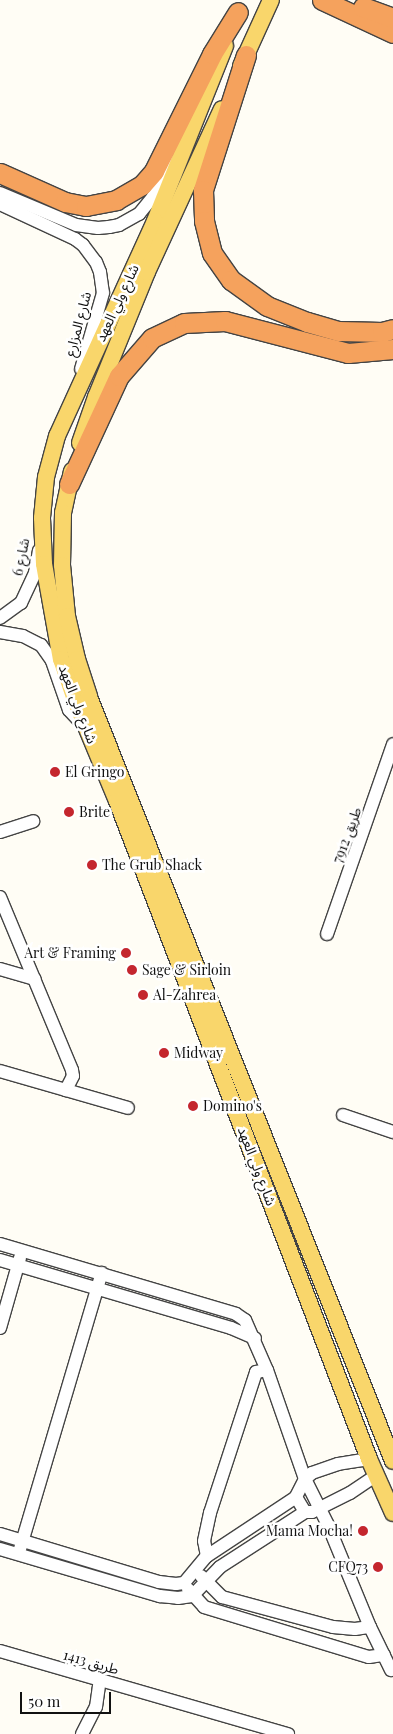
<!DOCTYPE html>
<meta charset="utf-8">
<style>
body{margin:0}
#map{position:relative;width:393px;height:1734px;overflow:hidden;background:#fffdf5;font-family:"Playfair Display","Noto Sans Arabic",serif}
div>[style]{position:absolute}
.roads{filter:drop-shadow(1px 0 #444) drop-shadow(-1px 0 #444) drop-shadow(0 1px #444) drop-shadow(0 -1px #444)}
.minor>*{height:12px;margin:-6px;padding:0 6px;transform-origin:6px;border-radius:6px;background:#fff}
.major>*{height:16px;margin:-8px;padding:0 8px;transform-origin:8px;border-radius:8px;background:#f9d66b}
.highway>*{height:19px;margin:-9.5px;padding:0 9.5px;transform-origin:9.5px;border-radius:9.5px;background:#f5a25d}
.dots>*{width:14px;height:14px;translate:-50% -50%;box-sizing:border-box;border:2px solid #fff;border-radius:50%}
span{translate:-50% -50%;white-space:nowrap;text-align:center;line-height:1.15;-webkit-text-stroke:5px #fff;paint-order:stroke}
.street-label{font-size:14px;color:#111}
.poi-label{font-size:14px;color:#111}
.left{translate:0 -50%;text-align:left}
.right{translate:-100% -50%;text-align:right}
.scale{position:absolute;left:20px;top:1692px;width:91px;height:22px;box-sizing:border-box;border:2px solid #111;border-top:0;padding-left:6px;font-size:15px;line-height:18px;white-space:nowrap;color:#111;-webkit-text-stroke:4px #fff;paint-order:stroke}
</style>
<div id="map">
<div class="roads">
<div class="minor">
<div style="left:0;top:193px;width:82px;rotate:22.8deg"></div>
<div style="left:76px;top:225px;width:22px;rotate:8deg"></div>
<div style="left:98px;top:228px;width:11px;rotate:-5deg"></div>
<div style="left:109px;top:227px;width:10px;rotate:-11deg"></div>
<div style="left:119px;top:225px;width:23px;rotate:-29deg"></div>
<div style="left:139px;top:214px;width:22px;rotate:-51deg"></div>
<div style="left:153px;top:197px;width:41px;rotate:-59deg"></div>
<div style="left:0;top:204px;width:83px;rotate:25deg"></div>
<div style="left:75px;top:239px;width:10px;rotate:37deg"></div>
<div style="left:83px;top:245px;width:21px;rotate:53deg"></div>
<div style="left:96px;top:262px;width:11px;rotate:68deg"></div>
<div style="left:100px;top:272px;width:21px;rotate:82deg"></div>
<div style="left:103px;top:293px;width:79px;rotate:106.1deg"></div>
<div style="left:0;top:618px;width:26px;rotate:-36deg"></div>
<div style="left:21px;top:603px;width:33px;rotate:-65deg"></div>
<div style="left:35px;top:573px;width:23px;rotate:-80deg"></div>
<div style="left:0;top:632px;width:23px;rotate:10deg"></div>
<div style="left:23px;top:636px;width:20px;rotate:27deg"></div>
<div style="left:41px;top:645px;width:19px;rotate:55deg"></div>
<div style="left:52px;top:661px;width:52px;rotate:70.9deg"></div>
<div style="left:69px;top:710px;width:18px;rotate:47deg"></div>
<div style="left:0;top:832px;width:35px;rotate:-18deg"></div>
<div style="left:0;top:897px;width:187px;rotate:67.4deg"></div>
<div style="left:72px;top:1070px;width:6px;rotate:81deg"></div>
<div style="left:73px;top:1076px;width:16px;rotate:117deg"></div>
<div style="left:327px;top:934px;width:201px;rotate:-70.8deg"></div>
<div style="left:0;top:969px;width:36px;rotate:16deg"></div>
<div style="left:0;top:1071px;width:133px;rotate:16.1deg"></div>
<div style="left:343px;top:1115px;width:53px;rotate:18.8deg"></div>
<div style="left:0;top:1244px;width:246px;rotate:16.5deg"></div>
<div style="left:236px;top:1314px;width:11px;rotate:34deg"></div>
<div style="left:245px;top:1320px;width:55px;rotate:66.3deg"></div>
<div style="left:267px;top:1370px;width:115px;rotate:70.8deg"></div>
<div style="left:305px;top:1479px;width:51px;rotate:63.4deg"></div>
<div style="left:328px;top:1525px;width:110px;rotate:67.6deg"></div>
<div style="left:370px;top:1627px;width:48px;rotate:64deg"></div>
<div style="left:0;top:1260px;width:241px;rotate:16.4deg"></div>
<div style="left:231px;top:1328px;width:26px;rotate:23deg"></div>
<div style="left:0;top:1328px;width:73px;rotate:-74.1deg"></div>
<div style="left:369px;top:1459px;width:31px;rotate:171deg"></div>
<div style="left:338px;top:1464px;width:28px;rotate:161deg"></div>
<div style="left:312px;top:1473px;width:9px;rotate:139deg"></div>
<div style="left:305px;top:1479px;width:20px;rotate:117deg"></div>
<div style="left:296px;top:1497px;width:17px;rotate:59deg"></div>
<div style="left:305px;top:1512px;width:7px"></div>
<div style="left:312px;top:1512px;width:42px;rotate:-26.6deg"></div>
<div style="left:350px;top:1493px;width:32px;rotate:-34deg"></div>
<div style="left:0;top:1534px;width:166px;rotate:16.8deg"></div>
<div style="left:159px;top:1582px;width:17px;rotate:7deg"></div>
<div style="left:176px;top:1584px;width:8px;rotate:-7deg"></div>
<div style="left:184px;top:1583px;width:35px;rotate:-50deg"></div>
<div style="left:207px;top:1556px;width:107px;rotate:-33.5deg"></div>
<div style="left:0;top:1549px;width:167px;rotate:16.4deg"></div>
<div style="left:160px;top:1596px;width:18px;rotate:6deg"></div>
<div style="left:178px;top:1598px;width:14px;rotate:-8deg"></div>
<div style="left:192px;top:1596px;width:40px;rotate:-46deg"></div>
<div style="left:220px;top:1567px;width:101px;rotate:-32.9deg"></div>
<div style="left:20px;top:1549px;width:288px;rotate:-73.5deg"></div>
<div style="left:207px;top:1556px;width:15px;rotate:-101deg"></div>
<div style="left:204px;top:1541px;width:29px;rotate:-78deg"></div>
<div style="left:210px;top:1513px;width:148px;rotate:-71.9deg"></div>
<div style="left:256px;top:1372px;width:11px;rotate:-10deg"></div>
<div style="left:201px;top:1576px;width:30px;rotate:45deg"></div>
<div style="left:222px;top:1597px;width:115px;rotate:15.1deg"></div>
<div style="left:333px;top:1627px;width:22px;rotate:5deg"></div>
<div style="left:355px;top:1629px;width:15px;rotate:-8deg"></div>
<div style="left:188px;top:1589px;width:24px;rotate:48deg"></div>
<div style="left:204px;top:1607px;width:172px;rotate:16.9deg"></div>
<div style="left:369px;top:1657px;width:15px;rotate:-8deg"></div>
<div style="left:0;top:1651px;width:300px;rotate:16.1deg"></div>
<div style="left:82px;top:1734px;width:30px;rotate:-63deg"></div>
<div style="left:96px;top:1707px;width:27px;rotate:-82deg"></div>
</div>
<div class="major">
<div style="left:225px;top:46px;width:188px;rotate:111.8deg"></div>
<div style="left:155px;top:221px;width:236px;rotate:114.5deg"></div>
<div style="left:57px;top:436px;width:42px;rotate:105deg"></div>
<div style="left:46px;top:477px;width:41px;rotate:95.6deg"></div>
<div style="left:42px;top:518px;width:46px;rotate:87.5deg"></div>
<div style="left:44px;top:564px;width:97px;rotate:79.9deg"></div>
<div style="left:61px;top:659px;width:43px;rotate:71.1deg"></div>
<div style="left:75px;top:700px;width:109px;rotate:67.4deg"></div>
<div style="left:117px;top:801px;width:705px;rotate:69.04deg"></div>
<div style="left:369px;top:1459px;width:59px;rotate:66deg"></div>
<div style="left:241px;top:66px;width:72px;rotate:-65.6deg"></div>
<div style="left:80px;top:443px;width:49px;rotate:-70.8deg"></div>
<div style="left:96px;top:397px;width:135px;rotate:-67.8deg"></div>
<div style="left:147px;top:272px;width:179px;rotate:-65.3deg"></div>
<div style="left:72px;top:471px;width:43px;rotate:102.1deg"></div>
<div style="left:63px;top:513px;width:52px;rotate:91.1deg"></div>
<div style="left:62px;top:565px;width:51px;rotate:84.4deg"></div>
<div style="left:67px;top:616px;width:44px;rotate:76.9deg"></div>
<div style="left:77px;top:659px;width:40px;rotate:72deg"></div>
<div style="left:89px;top:697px;width:822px;rotate:68.3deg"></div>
</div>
<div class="highway">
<div style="left:322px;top:0;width:78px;rotate:24.9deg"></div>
<div style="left:363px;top:7px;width:32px;rotate:20deg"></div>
<div style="left:246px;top:55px;width:142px;rotate:107.7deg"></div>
<div style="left:203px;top:190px;width:31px;rotate:88deg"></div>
<div style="left:204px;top:221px;width:33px;rotate:76deg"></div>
<div style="left:212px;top:253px;width:33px;rotate:55deg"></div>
<div style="left:231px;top:280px;width:44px;rotate:35.8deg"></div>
<div style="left:267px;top:306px;width:43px;rotate:21.8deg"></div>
<div style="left:307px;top:322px;width:32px;rotate:16deg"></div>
<div style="left:338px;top:331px;width:44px;rotate:1.3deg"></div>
<div style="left:382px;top:332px;width:11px;rotate:-15deg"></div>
<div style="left:0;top:173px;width:71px;rotate:24deg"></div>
<div style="left:65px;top:202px;width:21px;rotate:11deg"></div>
<div style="left:86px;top:206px;width:31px;rotate:-11deg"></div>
<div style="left:116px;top:200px;width:30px;rotate:-30deg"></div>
<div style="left:142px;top:185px;width:18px;rotate:-49deg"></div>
<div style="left:154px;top:171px;width:131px;rotate:-63.6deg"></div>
<div style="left:212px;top:54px;width:49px;rotate:-58.2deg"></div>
<div style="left:69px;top:484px;width:119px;rotate:-65.2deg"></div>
<div style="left:119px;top:376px;width:50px;rotate:-49deg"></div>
<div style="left:152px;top:338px;width:35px;rotate:-25deg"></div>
<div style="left:184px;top:323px;width:41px;rotate:-2.8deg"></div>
<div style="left:225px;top:321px;width:127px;rotate:14.6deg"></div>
<div style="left:348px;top:353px;width:45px;rotate:-5.1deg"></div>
</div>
</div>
<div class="dots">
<div style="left:55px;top:772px;background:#c4262e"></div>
<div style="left:69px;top:812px;background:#c4262e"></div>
<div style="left:92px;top:865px;background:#c4262e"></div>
<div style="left:126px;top:953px;background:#c4262e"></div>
<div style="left:132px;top:970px;background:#c4262e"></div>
<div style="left:143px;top:995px;background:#c4262e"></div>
<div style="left:164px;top:1053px;background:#c4262e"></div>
<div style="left:193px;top:1106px;background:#c4262e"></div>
<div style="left:363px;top:1531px;background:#c4262e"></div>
<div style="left:378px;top:1567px;background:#c4262e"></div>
</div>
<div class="street-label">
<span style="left:117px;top:303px;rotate:-65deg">شارع ولي العهد</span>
<span style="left:78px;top:324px;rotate:-75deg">شارع المزارع</span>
<span style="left:21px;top:557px;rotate:-79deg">شارع 6</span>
<span style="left:78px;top:704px;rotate:69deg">شارع ولي العهد</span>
<span style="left:347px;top:835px;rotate:-70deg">طريق 7912</span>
<span style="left:257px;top:1166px;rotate:69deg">شارع ولي العهد</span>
<span style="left:91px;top:1662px;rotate:16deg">طريق 1413</span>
</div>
<div class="poi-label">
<span class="left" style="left:65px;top:772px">El Gringo</span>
<span class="left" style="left:79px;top:812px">Brite</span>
<span class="left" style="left:102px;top:865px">The Grub Shack</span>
<span class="right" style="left:116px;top:953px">Art &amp; Framing</span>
<span class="left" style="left:142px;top:970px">Sage &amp; Sirloin</span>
<span class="left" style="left:153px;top:995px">Al-Zahrea</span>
<span class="left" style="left:174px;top:1053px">Midway</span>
<span class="left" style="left:203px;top:1106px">Domino's</span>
<span class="right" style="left:353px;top:1531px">Mama Mocha!</span>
<span class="right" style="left:368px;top:1567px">CFQ73</span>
</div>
<div class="scale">50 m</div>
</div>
